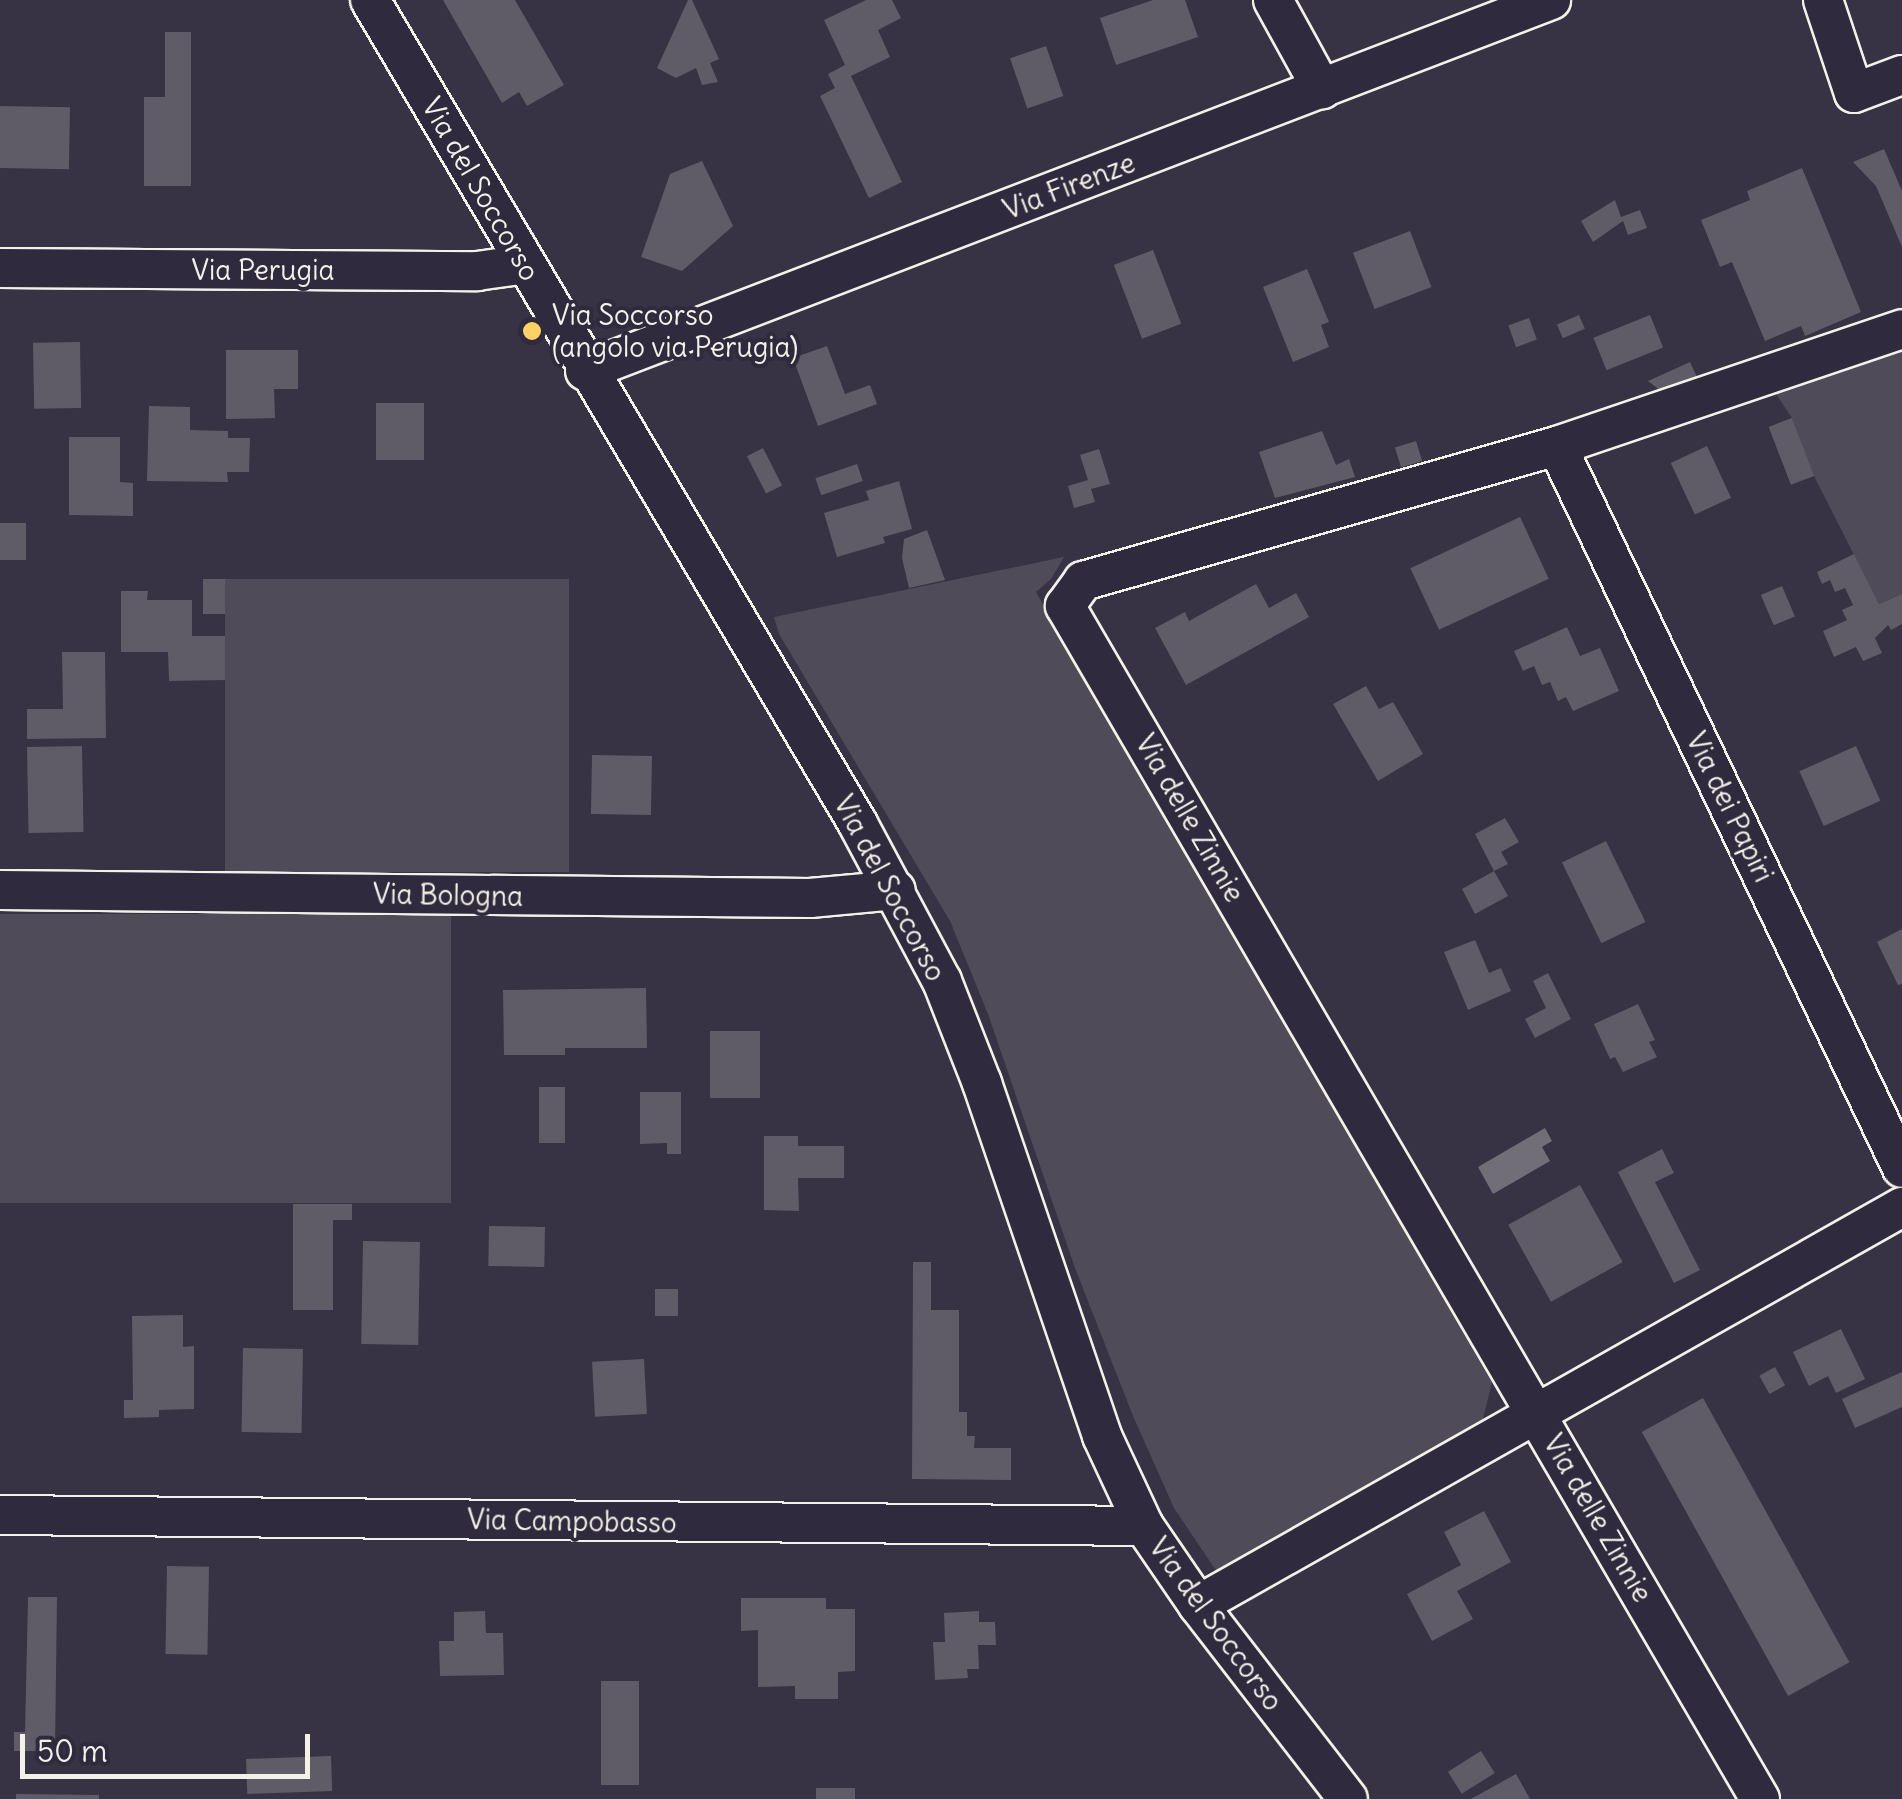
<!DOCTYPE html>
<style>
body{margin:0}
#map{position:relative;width:1902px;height:1799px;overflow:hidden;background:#373244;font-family:Delius,sans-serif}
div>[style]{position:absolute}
.green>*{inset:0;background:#504b59;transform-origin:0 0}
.water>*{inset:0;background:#726e77}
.building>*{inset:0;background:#5f5c67;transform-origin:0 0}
.roads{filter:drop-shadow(2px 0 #f4f1e8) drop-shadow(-2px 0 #f4f1e8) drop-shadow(0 2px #f4f1e8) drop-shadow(0 -2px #f4f1e8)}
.street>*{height:38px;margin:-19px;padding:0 19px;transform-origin:19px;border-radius:19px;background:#2f2a3d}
.dots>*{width:28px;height:28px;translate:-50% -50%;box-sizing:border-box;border:5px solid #2f2a3d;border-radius:50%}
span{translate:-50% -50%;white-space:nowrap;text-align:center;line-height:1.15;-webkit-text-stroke:8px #2f2a3d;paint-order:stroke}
.street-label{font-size:28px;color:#f4f1e8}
.poi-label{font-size:28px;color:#f4f1e8}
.left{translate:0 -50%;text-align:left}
.scale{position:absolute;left:20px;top:1734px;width:290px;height:45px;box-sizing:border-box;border:5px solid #f4f1e8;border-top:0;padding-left:12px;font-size:30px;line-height:35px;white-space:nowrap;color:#f4f1e8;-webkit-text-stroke:8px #2f2a3d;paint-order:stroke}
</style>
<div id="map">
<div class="green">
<div style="clip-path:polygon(1891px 344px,1902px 350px,1902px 594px,1879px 604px,1814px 476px,1792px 418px,1771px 386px)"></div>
<div style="clip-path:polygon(1064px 557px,1051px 579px,1036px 592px,1492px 1383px,1481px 1426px,1219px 1575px,1174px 1508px,1133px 1416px,1075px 1268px,988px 1014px,950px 921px,779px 634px,774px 617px)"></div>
<div style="left:225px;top:579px;width:344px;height:293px"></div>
<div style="left:0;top:914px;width:451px;height:289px"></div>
</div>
<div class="water">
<div style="clip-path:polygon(1545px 1128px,1552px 1141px,1542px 1147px,1550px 1161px,1493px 1194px,1478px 1167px)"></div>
</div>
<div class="building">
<div style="clip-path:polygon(443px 0,515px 0,564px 85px,527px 106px,519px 92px,502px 103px)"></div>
<div style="clip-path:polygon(688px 0,692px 0,719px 59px,710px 63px,718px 82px,702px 85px,696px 68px,676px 78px,657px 68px)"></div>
<div style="clip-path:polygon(866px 0,892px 0,901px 18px,878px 30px,890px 57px,851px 76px,902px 182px,869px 198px,820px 96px,835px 88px,828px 74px,845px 65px,824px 20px)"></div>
<div style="clip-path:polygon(1153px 0,1185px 0,1198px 37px,1116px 65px,1100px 18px)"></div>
<div style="clip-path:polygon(165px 32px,191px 32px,191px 186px,144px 186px,144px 97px,165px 97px)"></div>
<div style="left:1046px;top:46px;width:53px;height:38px;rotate:71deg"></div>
<div style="left:0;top:106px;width:70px;height:62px;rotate:1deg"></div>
<div style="clip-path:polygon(1884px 149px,1902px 191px,1902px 247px,1876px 186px,1853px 162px)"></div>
<div style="clip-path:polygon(702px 161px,733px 226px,682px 271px,641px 257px,670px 174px)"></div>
<div style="clip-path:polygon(1802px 168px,1861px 312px,1805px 336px,1801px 326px,1765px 341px,1732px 262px,1720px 267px,1701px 220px,1750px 200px,1747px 191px)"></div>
<div style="clip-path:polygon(1615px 200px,1621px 217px,1640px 210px,1647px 228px,1628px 235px,1623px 221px,1593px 242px,1581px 221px)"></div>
<div style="left:1410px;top:231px;width:60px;height:61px;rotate:69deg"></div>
<div style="left:1153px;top:250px;width:79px;height:42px;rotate:69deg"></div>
<div style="clip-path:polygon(1307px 269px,1329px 322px,1321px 325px,1329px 347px,1293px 362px,1263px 287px)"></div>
<div style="left:1579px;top:315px;width:15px;height:24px;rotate:67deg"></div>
<div style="left:1650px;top:315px;width:35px;height:61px;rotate:68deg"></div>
<div style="left:1529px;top:318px;width:23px;height:22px;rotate:70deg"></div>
<div style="left:80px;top:342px;width:66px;height:47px;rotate:89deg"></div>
<div style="clip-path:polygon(827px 346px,845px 394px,870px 385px,877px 404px,818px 426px,793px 358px)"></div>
<div style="clip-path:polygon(226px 350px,298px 350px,298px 389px,274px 389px,275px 418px,226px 419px)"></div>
<div style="clip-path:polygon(1690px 362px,1697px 377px,1662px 392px,1648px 381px)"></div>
<div style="left:376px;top:403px;width:48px;height:57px"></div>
<div style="clip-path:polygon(149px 406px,190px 407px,190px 430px,228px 431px,228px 438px,250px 438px,249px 472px,227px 472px,228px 482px,147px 481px)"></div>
<div style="left:1792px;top:418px;width:62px;height:25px;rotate:69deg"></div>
<div style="clip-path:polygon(1322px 431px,1336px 465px,1349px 459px,1355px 477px,1275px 498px,1259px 452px)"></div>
<div style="clip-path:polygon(69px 437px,120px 437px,120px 482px,133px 483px,133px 516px,69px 515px)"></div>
<div style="left:1416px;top:441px;width:21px;height:22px;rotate:73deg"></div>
<div style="left:1707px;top:446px;width:57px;height:40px;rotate:65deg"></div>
<div style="left:763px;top:448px;width:42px;height:18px;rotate:63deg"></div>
<div style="clip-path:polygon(1099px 449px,1110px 484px,1091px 489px,1095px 502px,1074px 508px,1068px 486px,1088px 480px,1080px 455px)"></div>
<div style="left:857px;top:464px;width:18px;height:44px;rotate:71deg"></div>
<div style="clip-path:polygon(899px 481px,912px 529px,883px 537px,885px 543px,837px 557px,824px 513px,869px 500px,866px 491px)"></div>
<div style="left:1520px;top:517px;width:68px;height:121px;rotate:65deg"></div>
<div style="left:0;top:523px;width:26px;height:37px"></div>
<div style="clip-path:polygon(927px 530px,945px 580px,909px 588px,902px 558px,904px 539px)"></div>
<div style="clip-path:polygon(1854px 554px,1879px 604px,1902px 594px,1902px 624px,1891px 630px,1888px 625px,1875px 638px,1882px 653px,1863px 661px,1856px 647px,1834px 657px,1823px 631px,1847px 620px,1842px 610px,1853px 605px,1845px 588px,1835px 592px,1830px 580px,1822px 584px,1817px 572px)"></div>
<div style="left:203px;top:579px;width:22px;height:35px"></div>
<div style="clip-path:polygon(1256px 584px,1269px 608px,1296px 593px,1309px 617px,1186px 685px,1155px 628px,1185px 612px,1189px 621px)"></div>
<div style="left:1782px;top:586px;width:33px;height:23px;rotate:67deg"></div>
<div style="clip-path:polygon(121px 591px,148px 591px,147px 600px,192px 600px,192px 636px,225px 636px,225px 680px,169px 681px,168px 652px,121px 652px)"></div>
<div style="clip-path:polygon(1567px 627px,1580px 656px,1600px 648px,1619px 691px,1573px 711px,1566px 697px,1558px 701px,1550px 682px,1542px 685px,1534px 666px,1523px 671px,1514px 651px)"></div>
<div style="clip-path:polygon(62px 652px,105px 652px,106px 738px,27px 739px,27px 709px,63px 709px)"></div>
<div style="clip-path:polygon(1366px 686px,1379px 709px,1393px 702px,1423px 754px,1378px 781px,1333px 704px)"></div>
<div style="left:82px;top:746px;width:86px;height:55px;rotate:89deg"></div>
<div style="left:1856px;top:746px;width:60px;height:62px;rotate:66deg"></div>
<div style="left:592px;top:755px;width:60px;height:59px;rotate:1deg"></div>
<div style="clip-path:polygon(1505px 818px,1519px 842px,1501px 852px,1508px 864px,1494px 871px,1508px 896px,1475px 914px,1462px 889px,1494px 871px,1475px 834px)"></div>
<div style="left:1606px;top:841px;width:90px;height:49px;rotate:64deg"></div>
<div style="clip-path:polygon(1902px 929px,1902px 984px,1898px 985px,1877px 942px)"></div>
<div style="clip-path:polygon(1475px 940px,1489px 973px,1501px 968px,1511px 991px,1468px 1010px,1444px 952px)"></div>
<div style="clip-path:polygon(1548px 973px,1571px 1019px,1535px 1038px,1525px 1019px,1546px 1008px,1533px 981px)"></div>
<div style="clip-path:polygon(646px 988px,647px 1048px,565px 1048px,565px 1055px,504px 1055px,503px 990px)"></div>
<div style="clip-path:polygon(1638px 1004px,1655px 1040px,1649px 1042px,1657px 1057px,1623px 1072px,1615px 1057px,1610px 1059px,1594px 1024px)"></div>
<div style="left:710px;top:1031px;width:50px;height:67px"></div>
<div style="left:539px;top:1087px;width:26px;height:56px"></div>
<div style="clip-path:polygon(640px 1092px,681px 1092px,681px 1154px,667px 1154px,667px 1143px,640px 1144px)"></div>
<div style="clip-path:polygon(764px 1136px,798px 1136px,798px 1146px,844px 1146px,844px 1178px,798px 1178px,799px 1211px,764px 1210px)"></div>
<div style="clip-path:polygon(1662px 1149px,1674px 1173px,1655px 1182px,1700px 1270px,1674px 1283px,1618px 1172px)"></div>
<div style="left:1580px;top:1185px;width:88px;height:82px;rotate:61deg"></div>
<div style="clip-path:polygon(293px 1204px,352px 1204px,352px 1220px,333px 1220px,333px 1310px,293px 1310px)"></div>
<div style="left:489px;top:1226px;width:56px;height:40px;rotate:1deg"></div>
<div style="left:363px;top:1241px;width:57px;height:103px;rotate:1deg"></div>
<div style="clip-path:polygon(913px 1262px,931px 1262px,931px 1310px,959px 1310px,959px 1412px,967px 1412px,967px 1436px,975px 1436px,974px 1448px,1011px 1448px,1011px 1480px,912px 1479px)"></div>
<div style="left:655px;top:1289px;width:23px;height:27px"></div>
<div style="clip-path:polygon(183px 1315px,183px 1347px,194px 1346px,194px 1409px,159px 1410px,159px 1417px,124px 1418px,124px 1400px,133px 1400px,132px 1316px)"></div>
<div style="clip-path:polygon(1841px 1329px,1865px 1379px,1836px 1393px,1828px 1376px,1809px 1386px,1793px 1352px)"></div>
<div style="left:243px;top:1348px;width:60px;height:84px;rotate:1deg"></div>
<div style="left:644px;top:1359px;width:55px;height:52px;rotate:87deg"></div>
<div style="left:1775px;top:1367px;width:21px;height:18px;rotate:61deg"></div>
<div style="clip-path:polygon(1902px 1372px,1902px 1407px,1855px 1428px,1842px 1399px)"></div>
<div style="left:1703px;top:1398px;width:302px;height:70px;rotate:61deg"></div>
<div style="clip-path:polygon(1484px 1511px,1511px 1562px,1457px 1591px,1473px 1619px,1432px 1641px,1407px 1594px,1461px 1565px,1444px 1532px)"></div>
<div style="left:167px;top:1566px;width:42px;height:88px;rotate:1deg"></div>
<div style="clip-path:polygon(28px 1597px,57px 1597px,55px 1751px,14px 1751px,14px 1732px,25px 1732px)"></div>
<div style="clip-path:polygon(741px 1598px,826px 1598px,826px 1609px,855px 1609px,855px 1671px,838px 1672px,838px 1699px,795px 1699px,795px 1686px,758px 1687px,758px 1630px,741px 1631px)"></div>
<div style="clip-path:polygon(485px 1611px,486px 1633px,503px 1633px,504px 1675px,440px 1676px,439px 1641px,454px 1641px,454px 1612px)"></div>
<div style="clip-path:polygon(979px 1611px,979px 1622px,995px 1622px,996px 1645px,978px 1645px,979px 1669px,967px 1669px,968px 1678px,935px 1680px,933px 1642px,945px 1642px,944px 1613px)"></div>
<div style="left:601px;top:1681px;width:38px;height:104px"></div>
<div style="left:1481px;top:1751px;width:26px;height:39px;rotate:58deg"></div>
<div style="left:331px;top:1756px;width:35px;height:85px;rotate:88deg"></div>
<div style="clip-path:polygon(1516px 1774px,1530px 1799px,1471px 1799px)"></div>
<div style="left:855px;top:1788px;width:11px;height:39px;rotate:90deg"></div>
<div style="clip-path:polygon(16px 1794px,99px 1795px,99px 1799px,16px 1799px)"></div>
</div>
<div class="roads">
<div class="street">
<div style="left:370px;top:0;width:958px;rotate:59.36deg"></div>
<div style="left:858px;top:824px;width:178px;rotate:61.9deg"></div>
<div style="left:942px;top:981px;width:110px;rotate:68.6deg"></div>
<div style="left:982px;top:1083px;width:373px;rotate:71.2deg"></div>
<div style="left:1102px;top:1436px;width:99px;rotate:65deg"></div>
<div style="left:1144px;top:1526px;width:96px;rotate:55.6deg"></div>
<div style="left:1198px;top:1605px;width:245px;rotate:52.3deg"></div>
<div style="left:1273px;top:0;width:102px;rotate:61.2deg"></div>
<div style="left:1823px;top:0;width:98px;rotate:71.6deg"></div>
<div style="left:1854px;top:93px;width:51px;rotate:-20.6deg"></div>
<div style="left:0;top:268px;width:477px;rotate:0.4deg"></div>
<div style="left:477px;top:271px;width:49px;rotate:-8.1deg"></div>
<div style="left:585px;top:371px;width:1035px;rotate:-21.01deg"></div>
<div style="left:1557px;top:446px;width:800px;rotate:64.46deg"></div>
<div style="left:0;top:890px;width:810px;rotate:0.57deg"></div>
<div style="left:810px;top:898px;width:86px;rotate:-5.3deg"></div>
<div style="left:0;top:1515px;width:1144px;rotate:0.55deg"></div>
<div style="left:1198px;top:1605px;width:809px;rotate:-29.48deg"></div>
<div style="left:1760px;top:1799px;width:1381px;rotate:-120.22deg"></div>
<div style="left:1065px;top:606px;width:31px;rotate:-54deg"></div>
<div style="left:1083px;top:581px;width:493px;rotate:-15.9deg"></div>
<div style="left:1557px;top:446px;width:364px;rotate:-18.7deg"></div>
</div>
</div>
<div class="dots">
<div style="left:532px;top:331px;background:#ffd166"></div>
</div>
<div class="street-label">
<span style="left:1069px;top:186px;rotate:-21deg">Via Firenze</span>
<span style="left:481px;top:189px;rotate:60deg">Via del Soccorso</span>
<span style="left:263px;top:270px">Via Perugia</span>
<span style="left:1730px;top:807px;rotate:64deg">Via dei Papiri</span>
<span style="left:1190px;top:818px;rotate:60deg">Via delle Zinnie</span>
<span style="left:890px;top:888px;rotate:62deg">Via del Soccorso</span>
<span style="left:448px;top:895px;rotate:1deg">Via Bologna</span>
<span style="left:1598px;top:1518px;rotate:60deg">Via delle Zinnie</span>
<span style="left:572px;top:1521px;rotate:1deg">Via Campobasso</span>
<span style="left:1216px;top:1624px;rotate:54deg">Via del Soccorso</span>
</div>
<div class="poi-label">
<span class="left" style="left:552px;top:331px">Via Soccorso<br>(angolo via Perugia)</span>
</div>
<div class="scale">50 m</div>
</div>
